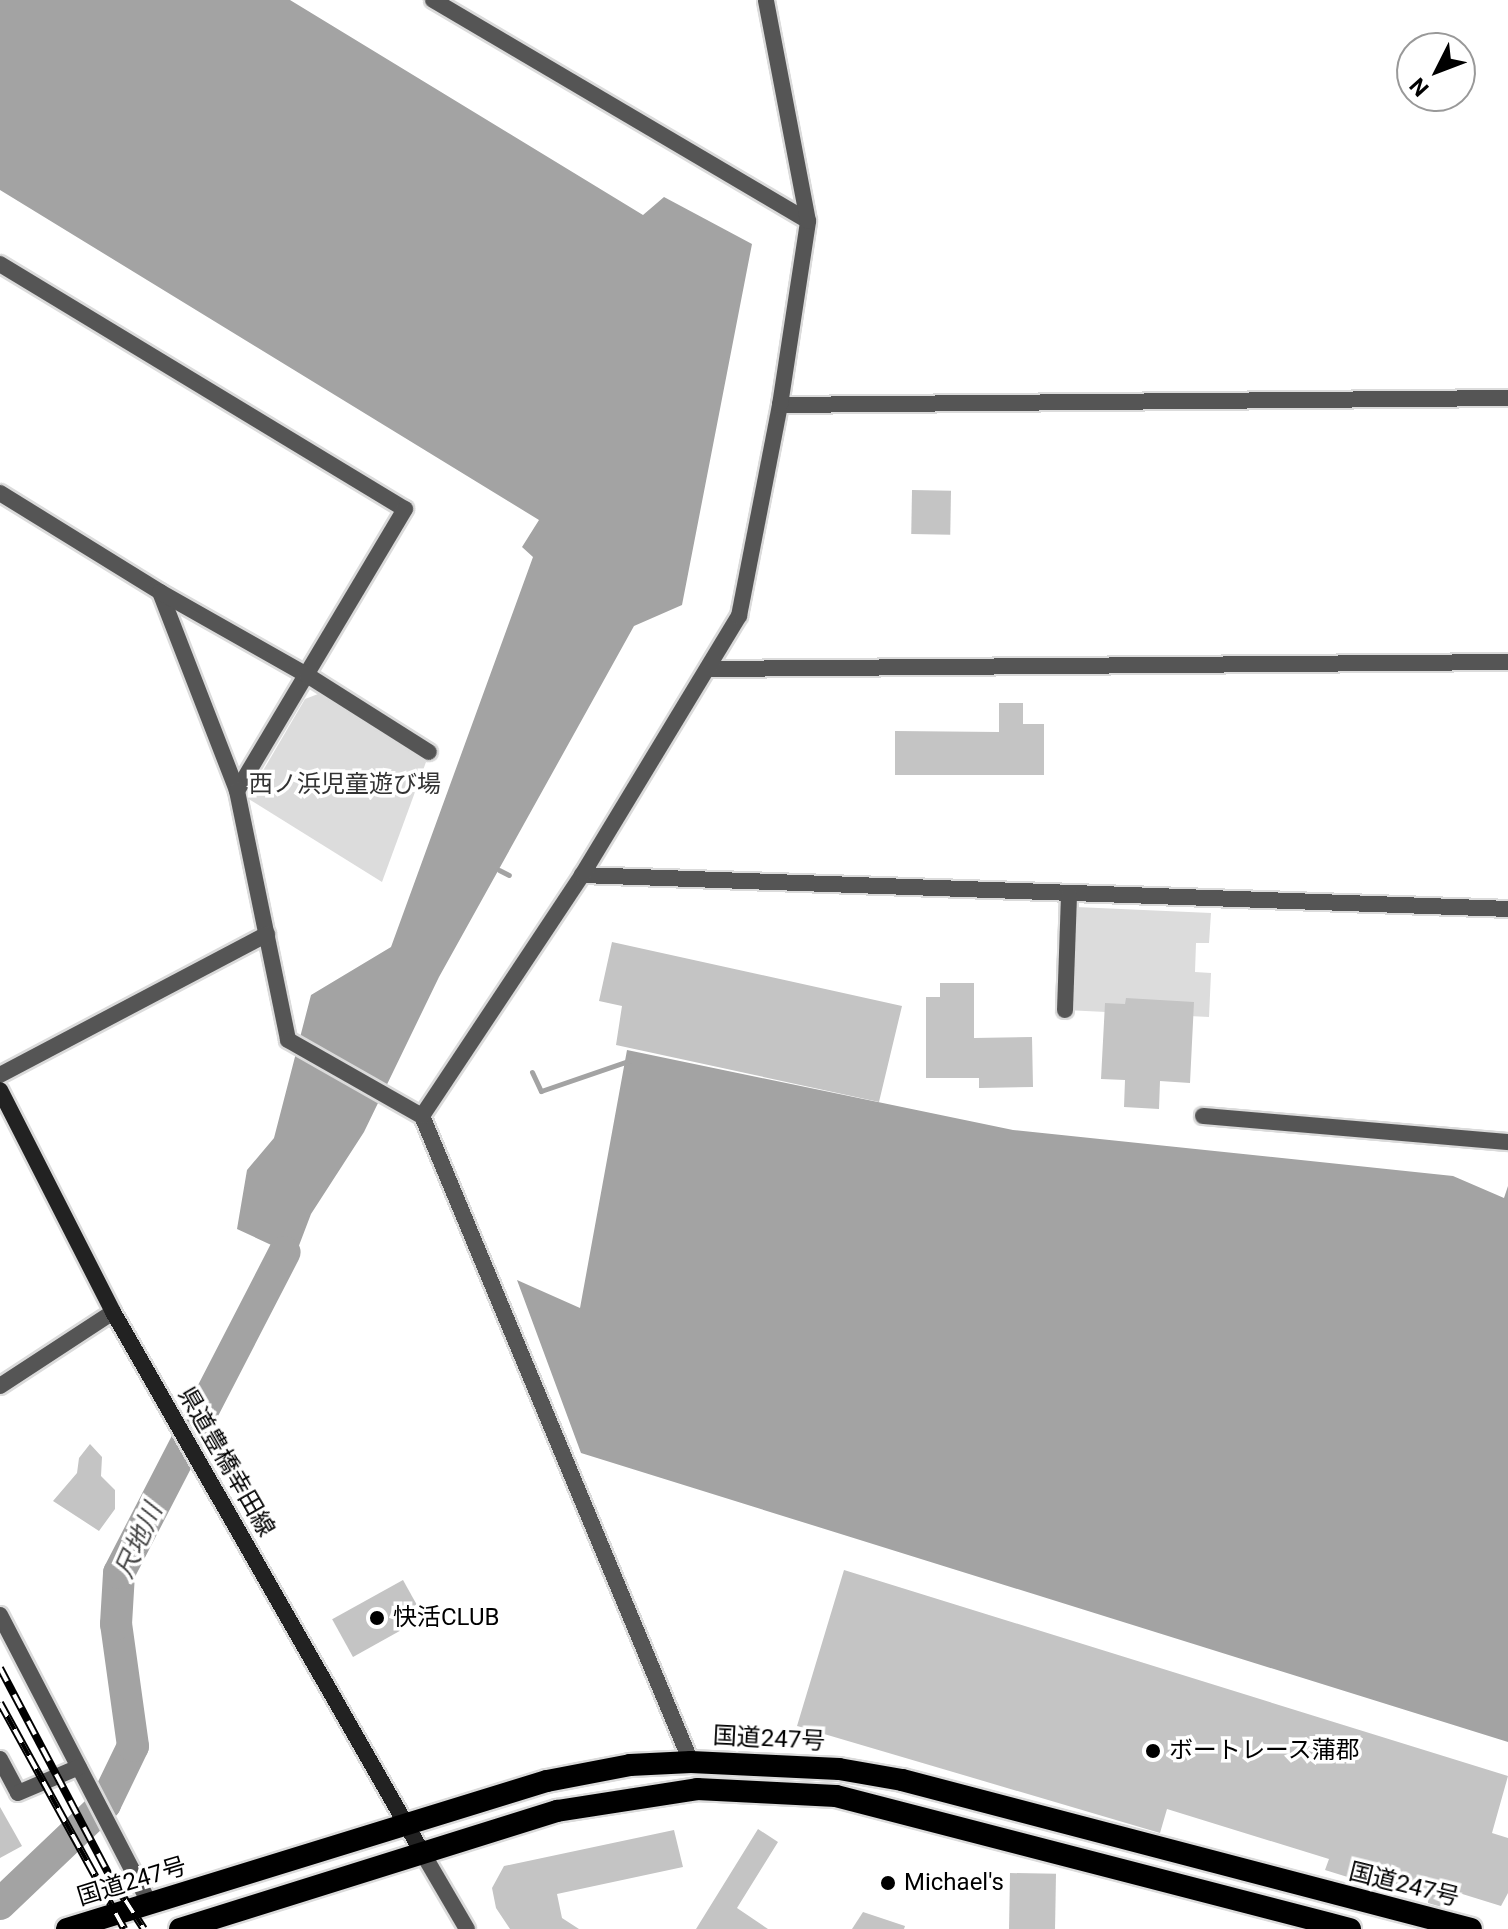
<!DOCTYPE html>
<meta charset="utf-8">
<style>
body{margin:0}
#map{position:relative;width:1508px;height:1929px;overflow:hidden;background:#fff;font-family:Roboto,"Noto Sans JP",sans-serif}
div>[style]{position:absolute}
.green>*{inset:0;background:#dcdcdc}
.water>*{inset:0;background:#a3a3a3}
.stream>*{height:5px;margin:-2.5px;padding:0 2.5px;transform-origin:2.5px;border-radius:2.5px;background:#a3a3a3}
.river>*{height:32px;margin:-16px;padding:0 16px;transform-origin:16px;border-radius:16px;background:#a3a3a3}
.building>*{inset:0;background:#c4c4c4;transform-origin:0 0}
.roads{filter:drop-shadow(2px 0 #dbdbdb) drop-shadow(-2px 0 #dbdbdb) drop-shadow(0 2px #dbdbdb) drop-shadow(0 -2px #dbdbdb)}
.minor>*{height:16px;margin:-8px;padding:0 8px;transform-origin:8px;border-radius:8px;background:#555}
.tertiary>*{height:16px;margin:-8px;padding:0 8px;transform-origin:8px;border-radius:8px;background:#555}
.secondary>*{height:16px;margin:-8px;padding:0 8px;transform-origin:8px;border-radius:8px;background:#222}
.trunk>*{height:22px;margin:-11px;padding:0 11px;transform-origin:11px;border-radius:11px;background:#000}
.rail>*{height:8px;margin-top:-4px;transform-origin:0;background:repeating-linear-gradient(90deg,#fff 0 15px,#000 0 30px);box-sizing:border-box;border-block:2px solid #000}
.dots>*{width:22px;height:22px;translate:-50% -50%;box-sizing:border-box;border:4px solid #fff;border-radius:50%}
span{translate:-50% -50%;white-space:nowrap;text-align:center;line-height:1.15;-webkit-text-stroke:7px #fff;paint-order:stroke}
.park-label{font-size:24px;color:#333}
.street-label{font-size:24px;color:#000}
.poi-label{font-size:24px;color:#000}
.left{translate:0 -50%;text-align:left}
.water-label{font-size:26px;color:#444;font-style:italic}
.north{position:absolute;left:1396px;top:32px;width:80px;height:80px;box-sizing:border-box;background:#fff;border:2px solid #999;border-radius:50%;rotate:228deg;font-size:22px;font-weight:700;line-height:32px;text-align:center;color:#000}
.north::after{content:'';display:block;margin:auto;width:28px;height:36px;background:#000;clip-path:polygon(50% 0,100% 100%,50% 72%,0 100%)}
</style>
<div id="map">
<div class="green">
<div style="clip-path:polygon(318px 694px,426px 762px,382px 882px,247px 798px,305px 699px)"></div>
<div style="clip-path:polygon(1076px 907px,1211px 913px,1209px 943px,1196px 943px,1195px 972px,1211px 973px,1209px 1017px,1065px 1010px)"></div>
</div>
<div class="water">
<div style="clip-path:polygon(0 0,290px 0,643px 215px,664px 197px,752px 244px,682px 605px,634px 626px,439px 977px,364px 1132px,311px 1214px,295px 1256px,237px 1229px,247px 1170px,274px 1138px,311px 995px,391px 947px,533px 557px,522px 547px,539px 520px,0 190px)"></div>
<div style="clip-path:polygon(627px 1050px,1013px 1130px,1453px 1176px,1504px 1198px,1508px 1186px,1508px 1742px,581px 1453px,517px 1280px,580px 1308px)"></div>
</div>
<div class="stream">
<div style="left:499px;top:870px;width:11px;rotate:27deg"></div>
<div style="left:532px;top:1072px;width:21px;rotate:65deg"></div>
<div style="left:541px;top:1091px;width:95px;rotate:-19deg"></div>
</div>
<div class="river">
<div style="left:0;top:1904px;width:145px;rotate:-43.6deg"></div>
<div style="left:105px;top:1804px;width:64px;rotate:-64.2deg"></div>
<div style="left:133px;top:1746px;width:123px;rotate:-97.9deg"></div>
<div style="left:116px;top:1624px;width:51px;rotate:-86.6deg"></div>
<div style="left:119px;top:1573px;width:361px;rotate:-62.7deg"></div>
</div>
<div class="building">
<div style="left:912px;top:490px;width:39px;height:44px;rotate:1deg"></div>
<div style="clip-path:polygon(999px 703px,1023px 703px,1023px 724px,1044px 724px,1044px 775px,895px 775px,895px 731px,999px 732px)"></div>
<div style="clip-path:polygon(612px 942px,902px 1006px,879px 1102px,616px 1045px,622px 1006px,599px 1001px)"></div>
<div style="clip-path:polygon(940px 983px,974px 983px,974px 1038px,1032px 1037px,1033px 1087px,979px 1088px,979px 1078px,926px 1078px,926px 997px,940px 997px)"></div>
<div style="clip-path:polygon(1126px 998px,1194px 1002px,1190px 1083px,1160px 1081px,1159px 1109px,1124px 1107px,1125px 1080px,1101px 1079px,1105px 1003px,1125px 1004px)"></div>
<div style="clip-path:polygon(90px 1444px,102px 1457px,101px 1476px,115px 1490px,115px 1509px,99px 1531px,53px 1501px,77px 1473px,79px 1458px)"></div>
<div style="clip-path:polygon(844px 1570px,1508px 1776px,1492px 1833px,1508px 1838px,1508px 1893px,1501px 1906px,1443px 1888px,1445px 1908px,1428px 1903px,1427px 1892px,1400px 1882px,1387px 1889px,1380px 1876px,1357px 1869px,1354px 1879px,1325px 1870px,1329px 1859px,1167px 1809px,1160px 1833px,797px 1726px)"></div>
<div style="left:403px;top:1580px;width:43px;height:81px;rotate:61deg"></div>
<div style="clip-path:polygon(0 1807px,22px 1846px,0 1858px)"></div>
<div style="clip-path:polygon(758px 1829px,778px 1842px,737px 1908px,768px 1929px,696px 1929px)"></div>
<div style="clip-path:polygon(674px 1830px,683px 1867px,557px 1894px,562px 1918px,579px 1929px,510px 1929px,496px 1908px,492px 1888px,504px 1866px)"></div>
<div style="left:1010px;top:1873px;width:46px;height:56px;rotate:1deg"></div>
<div style="clip-path:polygon(863px 1912px,905px 1926px,904px 1929px,852px 1929px)"></div>
</div>
<div class="roads">
<div class="minor">
<div style="left:433px;top:0;width:435px;rotate:30.5deg"></div>
<div style="left:0;top:264px;width:473px;rotate:31.2deg"></div>
<div style="left:405px;top:509px;width:328px;rotate:120.8deg"></div>
<div style="left:780px;top:405px;width:728px;rotate:-0.55deg"></div>
<div style="left:0;top:493px;width:188px;rotate:31.7deg"></div>
<div style="left:160px;top:592px;width:213px;rotate:68.8deg"></div>
<div style="left:237px;top:791px;width:254px;rotate:78.4deg"></div>
<div style="left:288px;top:1040px;width:154px;rotate:29.6deg"></div>
<div style="left:422px;top:1116px;width:700px;rotate:67.39deg"></div>
<div style="left:160px;top:592px;width:169px;rotate:29.5deg"></div>
<div style="left:307px;top:675px;width:144px;rotate:32.3deg"></div>
<div style="left:708px;top:669px;width:800px;rotate:-0.5deg"></div>
<div style="left:582px;top:875px;width:927px;rotate:2.1deg"></div>
<div style="left:1065px;top:1010px;width:116px;rotate:-88deg"></div>
<div style="left:0;top:1075px;width:302px;rotate:-27.8deg"></div>
<div style="left:1203px;top:1116px;width:306px;rotate:4.9deg"></div>
<div style="left:0;top:1386px;width:135px;rotate:-33.2deg"></div>
<div style="left:0;top:1615px;width:326px;rotate:62.6deg"></div>
<div style="left:0;top:1759px;width:38px;rotate:62deg"></div>
<div style="left:18px;top:1793px;width:66px;rotate:-23.1deg"></div>
</div>
<div class="tertiary">
<div style="left:422px;top:1116px;width:289px;rotate:-56.4deg"></div>
<div style="left:582px;top:875px;width:303px;rotate:-58.8deg"></div>
<div style="left:739px;top:616px;width:215px;rotate:-79deg"></div>
<div style="left:780px;top:405px;width:186px;rotate:-81.3deg"></div>
<div style="left:808px;top:221px;width:225px;rotate:-100.8deg"></div>
<div style="left:422px;top:1852px;width:89px;rotate:59.7deg"></div>
</div>
<div class="secondary">
<div style="left:0;top:1090px;width:249px;rotate:63deg"></div>
<div style="left:113px;top:1312px;width:622px;rotate:60.22deg"></div>
</div>
<div class="trunk">
<div style="left:67px;top:1929px;width:502px;rotate:-17.14deg"></div>
<div style="left:547px;top:1781px;width:85px;rotate:-10.9deg"></div>
<div style="left:630px;top:1765px;width:61px;rotate:-2.8deg"></div>
<div style="left:691px;top:1762px;width:148px;rotate:2.7deg"></div>
<div style="left:839px;top:1769px;width:64px;rotate:9.9deg"></div>
<div style="left:902px;top:1780px;width:588px;rotate:14.67deg"></div>
<div style="left:180px;top:1929px;width:395px;rotate:-17.4deg"></div>
<div style="left:557px;top:1811px;width:142px;rotate:-8.9deg"></div>
<div style="left:697px;top:1789px;width:139px;rotate:2.9deg"></div>
<div style="left:836px;top:1796px;width:531px;rotate:14.51deg"></div>
</div>
</div>
<div class="rail">
<div style="left:0;top:1668px;width:234px;rotate:62.2deg"></div>
<div style="left:109px;top:1875px;width:64px;rotate:57.1deg"></div>
<div style="left:0;top:1703px;width:258px;rotate:61.2deg"></div>
</div>
<div class="dots">
<div style="left:377px;top:1618px;background:#000"></div>
<div style="left:1153px;top:1751px;background:#000"></div>
<div style="left:888px;top:1883px;background:#000"></div>
</div>
<div class="park-label">
<span style="left:345px;top:785px">西ノ浜児童遊び場</span>
</div>
<div class="street-label">
<span style="left:226px;top:1462px;rotate:60deg">県道豊橋幸田線</span>
<span style="left:769px;top:1739px;rotate:3deg">国道247号</span>
<span style="left:132px;top:1882px;rotate:-17deg">国道247号</span>
<span style="left:1404px;top:1885px;rotate:14deg">国道247号</span>
</div>
<div class="poi-label">
<span class="left" style="left:393px;top:1618px">快活CLUB</span>
<span class="left" style="left:1169px;top:1751px">ボートレース蒲郡</span>
<span class="left" style="left:904px;top:1883px">Michael's</span>
</div>
<div class="water-label">
<span style="left:139px;top:1541px;rotate:-66deg">尺地川</span>
</div>
<div class="north">N</div>
</div>
